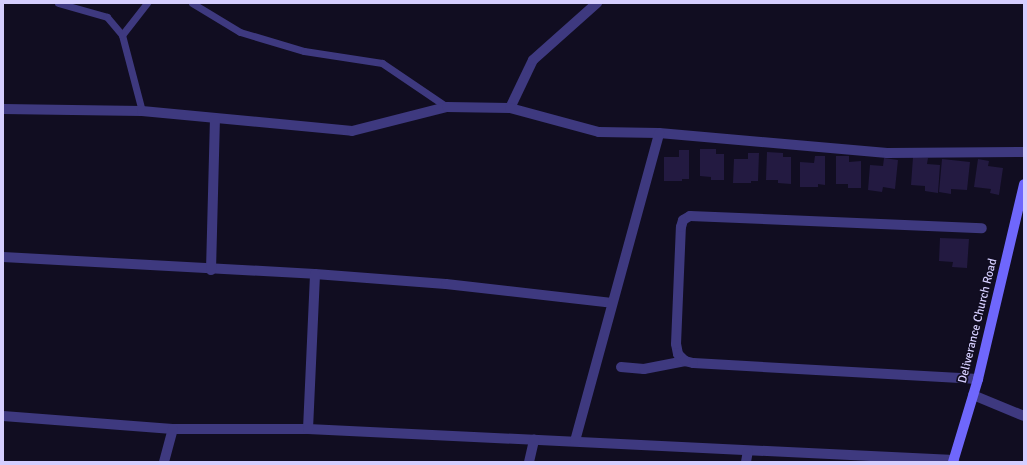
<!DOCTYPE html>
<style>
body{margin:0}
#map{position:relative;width:1027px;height:465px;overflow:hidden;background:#110d21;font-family:Signika,sans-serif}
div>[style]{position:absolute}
.building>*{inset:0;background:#231a41}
.lane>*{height:7px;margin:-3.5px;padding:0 3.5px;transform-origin:3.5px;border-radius:3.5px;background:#3e397f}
.street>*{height:10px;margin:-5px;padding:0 5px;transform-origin:5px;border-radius:5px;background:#3e397f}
.secondary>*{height:10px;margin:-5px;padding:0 5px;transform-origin:5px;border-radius:5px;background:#6f67fc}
span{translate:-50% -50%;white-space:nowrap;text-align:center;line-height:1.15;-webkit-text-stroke:3.5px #110d21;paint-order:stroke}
.street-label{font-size:12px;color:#d5cefe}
.frame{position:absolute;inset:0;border:4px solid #d5cefe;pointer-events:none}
</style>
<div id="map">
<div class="building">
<div style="clip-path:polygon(700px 149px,716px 149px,716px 154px,724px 154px,724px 180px,711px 180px,711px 177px,700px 176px)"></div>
<div style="clip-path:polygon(679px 150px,689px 150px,689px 179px,682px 179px,682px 181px,664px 181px,664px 157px,679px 157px)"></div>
<div style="clip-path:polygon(767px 152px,783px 153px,783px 157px,791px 157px,791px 184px,778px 183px,778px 180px,766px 180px)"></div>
<div style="clip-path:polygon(748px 153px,759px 153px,758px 181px,751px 181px,751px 183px,733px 183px,734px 159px,748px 159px)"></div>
<div style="clip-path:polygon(815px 156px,825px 156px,825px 185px,818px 184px,818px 187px,800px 187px,800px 162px,814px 163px)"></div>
<div style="clip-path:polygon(836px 156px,849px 156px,849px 162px,861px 161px,861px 188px,848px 188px,848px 184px,836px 184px)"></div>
<div style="clip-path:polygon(913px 157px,928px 158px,927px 164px,940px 165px,938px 193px,925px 191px,925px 186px,911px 185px)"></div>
<div style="clip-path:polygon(884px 158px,898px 160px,895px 189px,883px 187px,882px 192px,868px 190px,870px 165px,883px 166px)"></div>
<div style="clip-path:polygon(942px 159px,970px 162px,967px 190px,951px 189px,951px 194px,939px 192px)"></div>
<div style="clip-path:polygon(978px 159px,989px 161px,988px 166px,1003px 168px,999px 195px,990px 193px,991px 189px,974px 187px)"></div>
<div style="clip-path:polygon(940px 238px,969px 239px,967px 268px,952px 267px,953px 262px,939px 261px)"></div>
</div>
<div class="lane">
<div style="left:58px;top:3px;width:51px;rotate:15.9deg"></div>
<div style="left:107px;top:17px;width:23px;rotate:50deg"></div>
<div style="left:122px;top:35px;width:79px;rotate:75.3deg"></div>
<div style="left:192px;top:3px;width:56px;rotate:31.1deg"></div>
<div style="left:240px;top:32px;width:67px;rotate:16.5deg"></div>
<div style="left:304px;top:51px;width:79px;rotate:8.7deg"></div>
<div style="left:382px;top:63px;width:78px;rotate:34.1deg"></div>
<div style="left:122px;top:35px;width:41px;rotate:-52deg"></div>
</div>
<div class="street">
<div style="left:510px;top:108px;width:53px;rotate:-64.4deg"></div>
<div style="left:533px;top:60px;width:86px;rotate:-41.7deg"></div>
<div style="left:3px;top:109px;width:139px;rotate:0.8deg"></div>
<div style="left:142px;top:111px;width:211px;rotate:5.4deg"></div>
<div style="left:352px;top:131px;width:98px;rotate:-14.2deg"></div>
<div style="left:447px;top:107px;width:63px;rotate:0.9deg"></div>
<div style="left:510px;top:108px;width:92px;rotate:15.1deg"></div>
<div style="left:599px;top:132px;width:60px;rotate:1deg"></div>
<div style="left:659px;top:133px;width:229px;rotate:5deg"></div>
<div style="left:887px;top:153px;width:137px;rotate:-0.4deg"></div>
<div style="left:3px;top:257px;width:312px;rotate:3.1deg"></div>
<div style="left:315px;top:274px;width:131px;rotate:4.4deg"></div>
<div style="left:446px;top:284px;width:167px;rotate:6.5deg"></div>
<div style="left:211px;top:270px;width:151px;rotate:-88.5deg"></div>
<div style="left:621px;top:367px;width:23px;rotate:5deg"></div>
<div style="left:644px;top:369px;width:42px;rotate:-11deg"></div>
<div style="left:978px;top:379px;width:285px;rotate:-176.8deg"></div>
<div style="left:693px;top:363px;width:8px;rotate:-166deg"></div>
<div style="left:685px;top:361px;width:10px;rotate:-135deg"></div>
<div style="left:678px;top:354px;width:10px;rotate:-101deg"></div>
<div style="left:676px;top:344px;width:117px;rotate:-87.6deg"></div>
<div style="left:681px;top:227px;width:7px;rotate:-74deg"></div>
<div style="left:683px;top:220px;width:8px;rotate:-30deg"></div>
<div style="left:690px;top:216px;width:292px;rotate:2.4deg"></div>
<div style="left:973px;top:395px;width:55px;rotate:22.4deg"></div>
<div style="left:3px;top:416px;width:170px;rotate:4.4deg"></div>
<div style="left:173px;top:429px;width:135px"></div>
<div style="left:308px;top:429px;width:647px;rotate:2.75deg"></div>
<div style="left:308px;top:429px;width:155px;rotate:-87.4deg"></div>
<div style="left:575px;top:441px;width:319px;rotate:-74.7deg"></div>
<div style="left:164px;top:462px;width:34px;rotate:-75deg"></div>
<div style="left:529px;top:462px;width:23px;rotate:-77deg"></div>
<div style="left:746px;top:462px;width:11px;rotate:-80deg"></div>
</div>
<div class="secondary">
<div style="left:953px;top:462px;width:87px;rotate:-73.2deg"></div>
<div style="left:978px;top:379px;width:200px;rotate:-76.7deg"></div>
</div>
<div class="street-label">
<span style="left:978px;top:321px;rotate:-76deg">Deliverance Church Road</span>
</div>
<div class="frame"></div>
</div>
